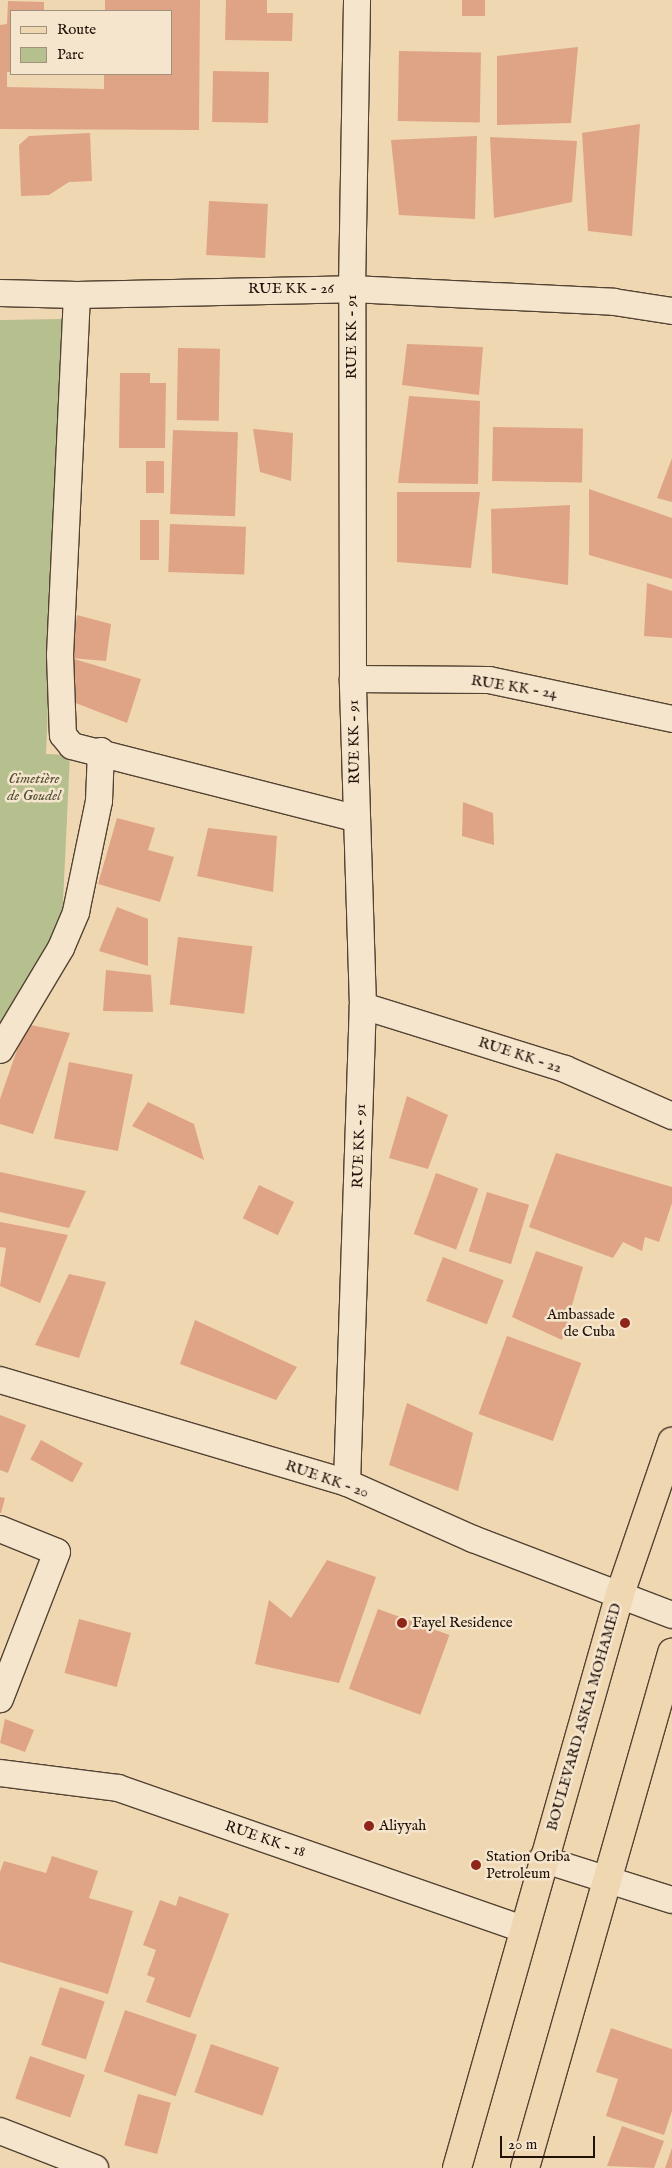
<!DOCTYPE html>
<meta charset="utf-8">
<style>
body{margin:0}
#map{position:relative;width:672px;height:2168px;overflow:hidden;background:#efd7b2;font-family:"IM FELL English",serif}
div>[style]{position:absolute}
.green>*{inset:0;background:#b6bf8e}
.building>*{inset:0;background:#dfa486;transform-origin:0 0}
.roads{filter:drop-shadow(1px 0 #544333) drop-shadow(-1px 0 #544333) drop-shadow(0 1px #544333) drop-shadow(0 -1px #544333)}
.minor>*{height:26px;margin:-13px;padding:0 13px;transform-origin:13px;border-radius:13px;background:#f5e5cd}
.primary>*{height:28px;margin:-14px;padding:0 14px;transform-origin:14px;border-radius:14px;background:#efd7b2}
.dots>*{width:14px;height:14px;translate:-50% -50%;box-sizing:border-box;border:2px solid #f5e5cd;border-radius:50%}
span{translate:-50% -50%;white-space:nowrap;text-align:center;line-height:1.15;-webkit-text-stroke:5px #f5e5cd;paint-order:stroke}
.street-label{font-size:15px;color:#211209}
.park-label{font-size:15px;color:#554f38;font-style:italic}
.poi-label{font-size:15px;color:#211209}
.right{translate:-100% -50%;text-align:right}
.left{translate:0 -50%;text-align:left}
.legend{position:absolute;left:10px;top:10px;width:162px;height:65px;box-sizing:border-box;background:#f5e5cd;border:1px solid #a0917f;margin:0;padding:6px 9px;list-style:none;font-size:15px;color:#211209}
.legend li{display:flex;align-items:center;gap:10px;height:25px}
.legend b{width:25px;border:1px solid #a0917f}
.scale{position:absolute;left:500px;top:2136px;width:95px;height:22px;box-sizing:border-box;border:2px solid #211209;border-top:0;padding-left:6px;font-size:15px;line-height:18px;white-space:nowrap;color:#211209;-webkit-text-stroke:4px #f5e5cd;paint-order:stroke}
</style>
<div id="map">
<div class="green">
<div style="clip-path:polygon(64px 319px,46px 754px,70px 755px,62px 923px,0 1034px,0 320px)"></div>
</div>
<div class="building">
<div style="clip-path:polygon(105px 0,200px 0,199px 130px,0 129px,0 25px,7px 24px,8px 1px,44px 2px,44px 11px,11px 11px,11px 72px,7px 72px,7px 87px,104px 89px,104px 74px,171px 74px,171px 11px,105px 11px)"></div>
<div style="clip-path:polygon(226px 0,267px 0,267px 13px,293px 13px,292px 41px,225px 40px)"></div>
<div style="left:462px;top:0;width:23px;height:16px"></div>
<div style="clip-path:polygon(578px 47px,571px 123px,497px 125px,497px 56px)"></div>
<div style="left:399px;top:51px;width:82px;height:70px;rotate:1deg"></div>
<div style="left:213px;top:71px;width:56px;height:51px;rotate:1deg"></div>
<div style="clip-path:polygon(640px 124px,632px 236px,588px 231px,582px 133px)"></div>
<div style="clip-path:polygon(90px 133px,92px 181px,69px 182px,49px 195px,21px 196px,19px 145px,29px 136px)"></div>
<div style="clip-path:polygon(477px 136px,475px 219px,399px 215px,391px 140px)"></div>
<div style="clip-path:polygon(490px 137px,577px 141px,572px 202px,494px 218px)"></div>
<div style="left:209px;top:201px;width:59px;height:54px;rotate:3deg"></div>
<div style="clip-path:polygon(407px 344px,483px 347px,479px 395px,402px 385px)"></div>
<div style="left:178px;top:348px;width:42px;height:72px;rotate:1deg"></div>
<div style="clip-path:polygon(120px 373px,150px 373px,150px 383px,166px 383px,165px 448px,119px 448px)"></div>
<div style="clip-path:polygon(409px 396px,480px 401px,478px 484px,398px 483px)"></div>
<div style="left:493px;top:427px;width:90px;height:54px;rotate:1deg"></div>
<div style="clip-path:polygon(253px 429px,293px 433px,291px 481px,260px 472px)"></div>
<div style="left:173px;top:430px;width:65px;height:84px;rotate:2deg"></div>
<div style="clip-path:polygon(672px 458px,672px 502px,657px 498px)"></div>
<div style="left:146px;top:461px;width:18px;height:32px"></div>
<div style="clip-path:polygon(589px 489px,672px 518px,672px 579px,589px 555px)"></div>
<div style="clip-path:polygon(397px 492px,480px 492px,471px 568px,397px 562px)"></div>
<div style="clip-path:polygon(570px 505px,568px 585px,492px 573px,491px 509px)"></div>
<div style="left:140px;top:520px;width:19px;height:40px"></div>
<div style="left:170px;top:524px;width:76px;height:48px;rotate:2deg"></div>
<div style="clip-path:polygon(647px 583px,672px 591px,672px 638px,644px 636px)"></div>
<div style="clip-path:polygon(77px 615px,111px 624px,106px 661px,71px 658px,141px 679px,127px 723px,68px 700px,71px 658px)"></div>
<div style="clip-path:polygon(463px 802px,493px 813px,494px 845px,462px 836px)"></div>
<div style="clip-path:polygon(117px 818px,155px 828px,148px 850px,174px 857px,160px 902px,98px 884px)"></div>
<div style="clip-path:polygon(208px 828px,277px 836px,273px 892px,197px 876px)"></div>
<div style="clip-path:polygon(117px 907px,148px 919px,148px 966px,99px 951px)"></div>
<div style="left:178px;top:937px;width:75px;height:68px;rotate:7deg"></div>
<div style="clip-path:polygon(106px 970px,151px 975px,153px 1012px,103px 1011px)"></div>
<div style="clip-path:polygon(26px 1024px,70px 1033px,33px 1134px,0 1124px,0 1099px)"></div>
<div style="left:69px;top:1062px;width:65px;height:78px;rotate:11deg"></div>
<div style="clip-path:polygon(407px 1096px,448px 1115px,428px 1169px,389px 1158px)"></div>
<div style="clip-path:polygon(148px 1102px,194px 1124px,204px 1160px,132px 1126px)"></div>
<div style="clip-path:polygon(556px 1153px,672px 1187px,672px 1203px,659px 1242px,645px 1237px,642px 1251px,623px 1242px,613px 1258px,529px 1227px)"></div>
<div style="clip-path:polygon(0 1172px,86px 1191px,69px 1228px,0 1212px)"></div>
<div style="left:436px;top:1173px;width:45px;height:65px;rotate:20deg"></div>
<div style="left:259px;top:1185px;width:39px;height:37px;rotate:26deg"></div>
<div style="left:487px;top:1192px;width:44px;height:62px;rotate:17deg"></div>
<div style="clip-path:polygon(0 1222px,68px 1235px,40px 1303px,0 1286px,6px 1248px,0 1247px)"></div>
<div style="clip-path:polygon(536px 1251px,583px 1267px,562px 1340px,512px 1317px)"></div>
<div style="left:443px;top:1257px;width:65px;height:47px;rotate:21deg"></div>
<div style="clip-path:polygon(69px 1274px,106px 1282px,79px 1358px,35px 1345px)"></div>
<div style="clip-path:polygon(195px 1320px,297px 1367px,276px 1400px,180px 1364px)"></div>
<div style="left:507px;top:1336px;width:79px;height:83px;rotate:20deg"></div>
<div style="clip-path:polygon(407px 1403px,473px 1433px,458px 1491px,389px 1465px)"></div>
<div style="clip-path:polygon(0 1415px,26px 1425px,8px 1473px,0 1470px)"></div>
<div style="left:41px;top:1440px;width:48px;height:22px;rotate:29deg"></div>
<div style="clip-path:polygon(0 1497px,5px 1498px,1px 1513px,0 1513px)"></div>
<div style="clip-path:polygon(327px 1560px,376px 1577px,339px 1683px,255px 1664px,269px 1600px,291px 1618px)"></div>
<div style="left:378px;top:1609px;width:76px;height:85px;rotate:20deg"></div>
<div style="left:79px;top:1619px;width:54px;height:56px;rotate:15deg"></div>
<div style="clip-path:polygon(5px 1719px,34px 1730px,25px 1752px,0 1743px)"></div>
<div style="clip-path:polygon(52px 1856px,98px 1871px,89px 1898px,133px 1911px,108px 1994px,0 1962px,0 1872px,4px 1861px,46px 1873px)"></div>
<div style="clip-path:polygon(179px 1896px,229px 1914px,190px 2018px,146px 2002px,155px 1978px,147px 1975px,156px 1950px,143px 1945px,160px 1900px,176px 1906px)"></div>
<div style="left:60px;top:1987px;width:47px;height:61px;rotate:18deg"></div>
<div style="left:125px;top:2010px;width:76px;height:65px;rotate:19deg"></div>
<div style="clip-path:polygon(611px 2028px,672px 2049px,672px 2111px,664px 2135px,606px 2116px,618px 2079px,596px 2072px)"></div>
<div style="left:211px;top:2044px;width:72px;height:51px;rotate:19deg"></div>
<div style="left:30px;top:2056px;width:58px;height:45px;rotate:19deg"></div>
<div style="left:138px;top:2094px;width:34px;height:53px;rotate:15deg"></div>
<div style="clip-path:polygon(622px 2126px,664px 2141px,654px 2168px,607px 2166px)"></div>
<div style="clip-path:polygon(672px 2148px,672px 2168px,665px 2168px)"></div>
</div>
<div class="roads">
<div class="minor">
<div style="left:0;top:293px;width:77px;rotate:1.5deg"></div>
<div style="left:77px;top:295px;width:275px;rotate:-1.2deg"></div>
<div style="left:352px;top:289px;width:262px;rotate:2.8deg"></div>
<div style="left:614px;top:302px;width:59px;rotate:8.8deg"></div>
<div style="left:77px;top:295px;width:360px;rotate:92.7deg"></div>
<div style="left:60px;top:655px;width:80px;rotate:87.9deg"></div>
<div style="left:63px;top:735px;width:14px;rotate:51deg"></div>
<div style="left:72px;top:746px;width:292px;rotate:14.3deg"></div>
<div style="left:353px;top:679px;width:136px;rotate:0.4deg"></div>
<div style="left:489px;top:680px;width:187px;rotate:12deg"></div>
<div style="left:363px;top:1006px;width:212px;rotate:17.3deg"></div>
<div style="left:565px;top:1069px;width:117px;rotate:23.7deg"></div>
<div style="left:0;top:1050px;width:119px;rotate:-59.1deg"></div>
<div style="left:61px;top:948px;width:39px;rotate:-67deg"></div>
<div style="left:76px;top:912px;width:113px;rotate:-78.3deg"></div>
<div style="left:99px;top:801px;width:50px;rotate:-87.7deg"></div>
<div style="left:0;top:1380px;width:362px;rotate:16.5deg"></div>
<div style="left:347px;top:1483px;width:138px;rotate:24deg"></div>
<div style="left:473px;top:1539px;width:213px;rotate:20.9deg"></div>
<div style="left:347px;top:1483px;width:477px;rotate:-88.1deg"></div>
<div style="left:363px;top:1006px;width:327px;rotate:-91.8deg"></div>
<div style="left:353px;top:679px;width:390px;rotate:-90.1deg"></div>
<div style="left:352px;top:289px;width:289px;rotate:-89deg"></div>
<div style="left:0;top:1529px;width:61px;rotate:22deg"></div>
<div style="left:57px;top:1552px;width:158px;rotate:111.2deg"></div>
<div style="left:0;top:1773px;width:119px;rotate:7.2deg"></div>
<div style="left:118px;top:1788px;width:430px;rotate:19.2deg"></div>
<div style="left:542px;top:1859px;width:136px;rotate:17.5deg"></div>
<div style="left:0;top:2131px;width:102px;rotate:21.3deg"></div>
</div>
<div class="primary">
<div style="left:457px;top:2168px;width:597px;rotate:-74.15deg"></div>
<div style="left:620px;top:1594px;width:161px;rotate:-71.1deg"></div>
<div style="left:525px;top:2168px;width:536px;rotate:-74.07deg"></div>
</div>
</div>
<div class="dots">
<div style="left:625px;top:1323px;background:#8f2418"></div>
<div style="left:402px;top:1623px;background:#8f2418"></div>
<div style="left:369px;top:1826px;background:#8f2418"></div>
<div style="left:476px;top:1865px;background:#8f2418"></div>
</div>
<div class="street-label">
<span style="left:291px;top:289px">RUE KK - 26</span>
<span style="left:352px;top:337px;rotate:-90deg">RUE KK - 91</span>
<span style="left:514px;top:687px;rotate:9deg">RUE KK - 24</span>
<span style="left:354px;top:742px;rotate:-91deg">RUE KK - 91</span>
<span style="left:520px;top:1055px;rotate:18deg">RUE KK - 22</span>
<span style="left:359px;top:1146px;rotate:-88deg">RUE KK - 91</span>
<span style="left:327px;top:1479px;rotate:19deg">RUE KK - 20</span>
<span style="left:584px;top:1717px;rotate:-74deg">BOULEVARD ASKIA MOHAMED</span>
<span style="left:265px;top:1839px;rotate:19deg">RUE KK - 18</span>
</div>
<div class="park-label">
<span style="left:34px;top:787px">Cimetière<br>de Goudel</span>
</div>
<div class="poi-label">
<span class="right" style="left:615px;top:1323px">Ambassade<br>de Cuba</span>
<span class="left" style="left:412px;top:1623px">Fayel Residence</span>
<span class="left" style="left:379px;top:1826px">Aliyyah</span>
<span class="left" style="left:486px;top:1865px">Station Oriba<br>Petroleum</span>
</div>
<ul class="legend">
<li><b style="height:6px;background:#efd7b2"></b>Route</li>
<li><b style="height:14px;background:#b6bf8e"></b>Parc</li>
</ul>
<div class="scale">20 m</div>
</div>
